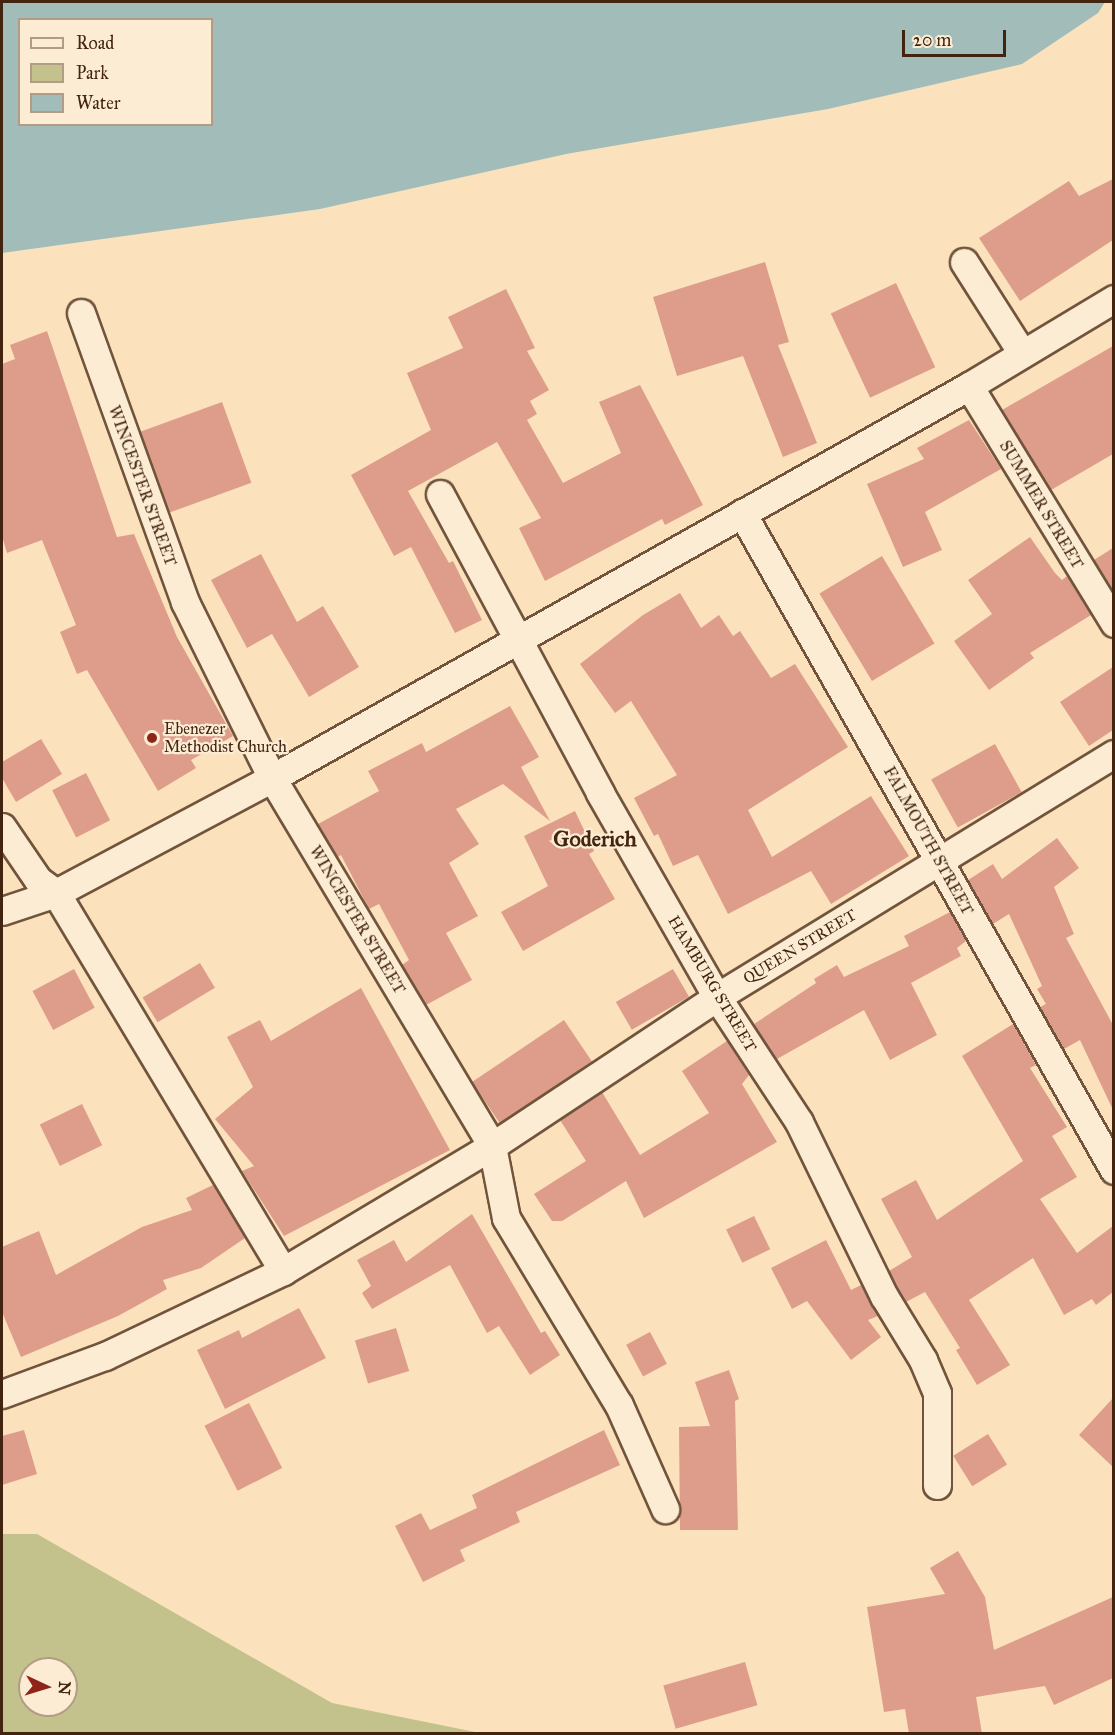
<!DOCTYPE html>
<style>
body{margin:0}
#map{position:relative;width:1115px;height:1735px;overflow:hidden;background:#fbe2bc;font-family:"IM FELL Great Primer",serif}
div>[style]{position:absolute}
.green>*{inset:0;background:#c3c28d}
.water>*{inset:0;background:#a1bcb9}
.building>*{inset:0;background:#de9d8a;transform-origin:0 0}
.roads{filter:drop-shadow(2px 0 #71543b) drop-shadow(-2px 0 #71543b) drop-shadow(0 2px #71543b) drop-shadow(0 -2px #71543b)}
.street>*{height:27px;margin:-13.5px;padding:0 13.5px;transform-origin:13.5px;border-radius:13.5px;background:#fcecd3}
.dots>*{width:16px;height:16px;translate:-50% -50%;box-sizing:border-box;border:3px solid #fcecd3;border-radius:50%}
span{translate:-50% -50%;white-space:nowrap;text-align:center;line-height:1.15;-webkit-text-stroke:4.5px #fcecd3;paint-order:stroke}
.street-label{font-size:16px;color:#432410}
.poi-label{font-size:16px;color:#432410}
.left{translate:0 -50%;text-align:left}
.district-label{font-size:22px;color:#432410;font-weight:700}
.frame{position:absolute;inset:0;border:3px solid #432410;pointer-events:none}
.legend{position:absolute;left:18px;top:18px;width:195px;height:108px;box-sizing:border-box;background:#fcecd3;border:2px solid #b29c85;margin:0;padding:8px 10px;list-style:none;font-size:18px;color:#432410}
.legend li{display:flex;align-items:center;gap:12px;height:30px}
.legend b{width:30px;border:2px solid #b29c85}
.north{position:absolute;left:18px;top:1657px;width:60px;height:60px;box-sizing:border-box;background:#fcecd3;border:2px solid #b29c85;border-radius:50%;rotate:94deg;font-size:16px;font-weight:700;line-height:24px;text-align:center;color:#432410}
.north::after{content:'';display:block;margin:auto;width:21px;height:27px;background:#8f2418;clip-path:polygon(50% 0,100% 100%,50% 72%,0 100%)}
.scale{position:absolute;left:902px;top:30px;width:104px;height:27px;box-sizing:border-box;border:3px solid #432410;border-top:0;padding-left:8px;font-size:18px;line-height:21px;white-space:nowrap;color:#432410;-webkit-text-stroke:4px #fcecd3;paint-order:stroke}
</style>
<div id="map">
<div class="green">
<div style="clip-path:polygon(evenodd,2px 1534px,37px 1534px,332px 1703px,480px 1733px,2px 1733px,2px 1534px,30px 1669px,66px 1669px,66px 1705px,30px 1705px,30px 1669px)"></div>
</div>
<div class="water">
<div style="clip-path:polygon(evenodd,2px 2px,1105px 2px,1098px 13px,1022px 64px,828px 109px,566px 154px,320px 209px,2px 253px,2px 2px,20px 20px,212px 20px,212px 124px,20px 124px,20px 20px)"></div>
</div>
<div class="building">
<div style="clip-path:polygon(1113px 179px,1113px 240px,1020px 301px,979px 238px,1069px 181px,1079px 196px)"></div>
<div style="clip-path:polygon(765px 262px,789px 342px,778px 345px,817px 443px,783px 457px,743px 356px,677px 376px,653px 297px)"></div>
<div style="left:896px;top:283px;width:93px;height:72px;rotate:65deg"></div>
<div style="clip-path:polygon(506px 289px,535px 348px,527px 351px,549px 390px,530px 401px,537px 414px,527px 420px,563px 483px,621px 453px,599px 402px,640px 385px,703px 505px,665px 525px,662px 519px,545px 581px,519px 528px,541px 518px,497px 442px,408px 491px,449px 563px,453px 561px,482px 620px,455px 633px,411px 547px,394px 556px,351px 475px,431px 430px,407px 373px,463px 348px,448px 317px)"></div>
<div style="clip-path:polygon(47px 331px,117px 537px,134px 534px,177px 637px,233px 736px,191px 760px,196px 768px,158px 791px,87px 670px,77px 674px,60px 632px,76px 625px,42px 540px,7px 553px,2px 536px,2px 364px,15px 359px,10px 345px)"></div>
<div style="clip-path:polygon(1113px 346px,1113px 454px,1051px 490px,1002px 410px)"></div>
<div style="left:222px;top:402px;width:86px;height:87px;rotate:70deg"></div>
<div style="clip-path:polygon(969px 420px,1001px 469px,925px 512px,942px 550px,903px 567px,867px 484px,924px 459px,917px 448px)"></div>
<div style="clip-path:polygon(1030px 537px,1055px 573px,1062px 580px,1067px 576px,1091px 615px,1030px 653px,1034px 658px,989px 690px,954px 641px,992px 614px,968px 580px)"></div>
<div style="clip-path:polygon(1113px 548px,1113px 592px,1094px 560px)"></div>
<div style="clip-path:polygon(261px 554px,297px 622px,323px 606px,359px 667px,309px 697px,272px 634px,247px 648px,211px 580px)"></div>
<div style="left:882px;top:556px;width:102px;height:73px;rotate:59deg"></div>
<div style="clip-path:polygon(680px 593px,701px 628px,719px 615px,733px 636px,740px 631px,771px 678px,795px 664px,848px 747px,748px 810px,772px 857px,871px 796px,909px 856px,831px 904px,811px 871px,728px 914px,698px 855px,673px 866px,658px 834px,654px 836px,634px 798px,677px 775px,631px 701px,615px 713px,580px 664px,643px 615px)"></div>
<div style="clip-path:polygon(1113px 667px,1113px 730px,1089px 746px,1060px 702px)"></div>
<div style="clip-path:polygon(510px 706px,539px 757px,521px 767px,550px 821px,503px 784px,456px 809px,479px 844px,449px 863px,478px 916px,446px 933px,472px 980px,426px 1005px,402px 965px,409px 960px,379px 904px,369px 909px,341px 855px,338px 857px,318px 824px,379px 791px,368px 771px,422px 743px,426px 752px)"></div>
<div style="clip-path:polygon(41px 739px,62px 774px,16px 802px,2px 778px,2px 762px)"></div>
<div style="left:995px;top:744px;width:55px;height:73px;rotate:61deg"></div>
<div style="left:86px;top:773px;width:53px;height:38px;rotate:63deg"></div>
<div style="clip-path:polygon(575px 811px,594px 851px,589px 854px,615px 899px,523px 951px,501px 912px,548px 886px,524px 836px)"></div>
<div style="clip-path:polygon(1057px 838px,1079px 868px,1054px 887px,1074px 934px,1066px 938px,1113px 1025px,1113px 1110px,1080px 1040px,1064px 1049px,1040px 1007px,1046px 1004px,1037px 989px,1042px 986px,1009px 914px,993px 924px,968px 880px,993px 864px,1002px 879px)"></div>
<div style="clip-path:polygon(950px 912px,966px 941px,957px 948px,961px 956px,911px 983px,937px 1035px,890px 1060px,864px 1010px,777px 1059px,754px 1024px,816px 983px,814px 979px,837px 965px,844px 977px,909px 946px,904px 936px)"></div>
<div style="left:200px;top:963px;width:29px;height:67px;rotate:59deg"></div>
<div style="left:74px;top:969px;width:44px;height:47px;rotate:62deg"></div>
<div style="left:673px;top:969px;width:32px;height:66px;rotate:60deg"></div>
<div style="clip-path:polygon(361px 988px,450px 1150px,284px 1236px,242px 1171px,254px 1166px,215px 1119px,253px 1087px,227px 1037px,260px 1020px,271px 1041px)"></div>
<div style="left:564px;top:1020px;width:50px;height:111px;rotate:56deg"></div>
<div style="clip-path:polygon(1013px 1024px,1036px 1065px,1030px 1068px,1067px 1127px,1052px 1136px,1077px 1177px,1040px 1199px,1077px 1253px,1113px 1226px,1113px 1292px,1096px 1305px,1092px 1299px,1064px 1315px,1033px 1258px,969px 1300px,1010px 1365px,977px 1385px,956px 1350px,960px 1348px,925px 1292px,906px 1302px,898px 1288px,889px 1271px,912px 1257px,881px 1199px,916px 1180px,937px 1220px,1023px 1161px,962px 1056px)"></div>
<div style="clip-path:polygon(727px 1041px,749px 1075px,742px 1084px,777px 1142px,644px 1218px,626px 1181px,562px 1221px,552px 1221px,534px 1194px,586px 1161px,560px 1120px,602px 1092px,640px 1155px,709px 1113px,682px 1071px)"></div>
<div style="left:82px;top:1104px;width:46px;height:47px;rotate:64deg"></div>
<div style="clip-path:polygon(213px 1185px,245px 1238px,201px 1268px,163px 1280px,167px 1289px,118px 1316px,21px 1357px,2px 1312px,2px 1247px,39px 1231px,56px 1275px,142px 1227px,192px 1210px,186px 1198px)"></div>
<div style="clip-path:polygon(472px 1214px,541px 1333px,545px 1331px,560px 1355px,530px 1375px,499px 1326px,487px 1333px,450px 1265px,372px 1309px,362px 1293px,371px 1286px,357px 1260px,394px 1240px,406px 1262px)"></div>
<div style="left:754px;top:1216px;width:37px;height:31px;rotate:64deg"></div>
<div style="clip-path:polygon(826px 1240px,851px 1290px,861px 1285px,878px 1316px,868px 1320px,881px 1337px,851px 1360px,807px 1301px,792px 1309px,771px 1268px)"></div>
<div style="clip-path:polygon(299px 1308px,326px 1358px,225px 1409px,197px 1350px,239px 1330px,242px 1338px)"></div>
<div style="left:396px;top:1328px;width:45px;height:43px;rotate:73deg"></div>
<div style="left:650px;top:1332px;width:36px;height:27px;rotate:62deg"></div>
<div style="clip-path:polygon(729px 1370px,739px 1399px,735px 1401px,738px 1530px,680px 1530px,679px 1427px,710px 1426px,695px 1382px)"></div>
<div style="clip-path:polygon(1113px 1398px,1113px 1467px,1079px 1435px)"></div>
<div style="left:249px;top:1403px;width:73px;height:50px;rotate:63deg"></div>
<div style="clip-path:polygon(24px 1430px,37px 1474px,2px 1485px,2px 1436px)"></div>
<div style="clip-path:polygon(604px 1430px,620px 1465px,516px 1512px,520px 1522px,460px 1550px,465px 1561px,423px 1582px,395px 1526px,421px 1513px,430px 1530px,477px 1508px,472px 1495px)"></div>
<div style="left:988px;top:1434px;width:36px;height:41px;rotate:58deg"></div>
<div style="clip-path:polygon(958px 1551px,985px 1597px,994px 1650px,1113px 1597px,1113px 1678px,1054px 1705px,1045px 1686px,976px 1697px,982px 1734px,909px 1734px,905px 1709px,884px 1712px,867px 1607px,945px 1594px,930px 1568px)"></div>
<div style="left:745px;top:1662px;width:45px;height:85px;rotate:74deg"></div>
</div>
<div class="roads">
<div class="street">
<div style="left:964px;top:262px;width:108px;rotate:57.5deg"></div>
<div style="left:81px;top:313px;width:307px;rotate:70.2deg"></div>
<div style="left:185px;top:602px;width:196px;rotate:63.7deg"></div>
<div style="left:272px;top:778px;width:429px;rotate:59.1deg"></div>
<div style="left:492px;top:1146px;width:73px;rotate:79deg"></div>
<div style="left:506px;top:1218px;width:218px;rotate:58.9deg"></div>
<div style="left:619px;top:1405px;width:114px;rotate:66.1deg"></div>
<div style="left:969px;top:386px;width:278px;rotate:58.5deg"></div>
<div style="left:440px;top:494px;width:339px;rotate:61.8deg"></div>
<div style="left:600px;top:793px;width:235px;rotate:60.2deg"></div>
<div style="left:717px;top:997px;width:149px;rotate:56.7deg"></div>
<div style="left:799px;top:1122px;width:194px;rotate:64deg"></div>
<div style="left:884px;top:1296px;width:75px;rotate:58.6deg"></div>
<div style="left:923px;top:1360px;width:36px;rotate:67deg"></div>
<div style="left:937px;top:1393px;width:92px;rotate:90deg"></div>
<div style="left:742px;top:513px;width:755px;rotate:60.48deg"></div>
<div style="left:2px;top:827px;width:64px;rotate:55.8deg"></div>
<div style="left:38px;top:880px;width:22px;rotate:36deg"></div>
<div style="left:56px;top:893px;width:441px;rotate:59deg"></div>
<div style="left:2px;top:911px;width:57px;rotate:-18.4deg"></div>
<div style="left:56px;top:893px;width:245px;rotate:-28deg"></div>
<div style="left:272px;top:778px;width:800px;rotate:-29.35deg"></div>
<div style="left:969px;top:386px;width:169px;rotate:-31deg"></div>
<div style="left:2px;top:1394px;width:110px;rotate:-20.3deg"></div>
<div style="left:105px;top:1356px;width:197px;rotate:-25.5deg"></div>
<div style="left:283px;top:1271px;width:244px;rotate:-30.9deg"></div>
<div style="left:492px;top:1146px;width:270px;rotate:-33.5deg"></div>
<div style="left:717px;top:997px;width:465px;rotate:-31.5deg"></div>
</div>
</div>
<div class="dots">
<div style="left:152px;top:738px;background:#8f2418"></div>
</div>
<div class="street-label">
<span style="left:142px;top:486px;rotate:70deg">WINCESTER STREET</span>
<span style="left:1041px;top:505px;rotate:59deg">SUMMER STREET</span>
<span style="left:928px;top:841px;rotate:61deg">FALMOUTH STREET</span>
<span style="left:357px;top:920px;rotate:59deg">WINCESTER STREET</span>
<span style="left:800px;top:947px;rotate:-31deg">QUEEN STREET</span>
<span style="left:712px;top:984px;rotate:59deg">HAMBURG STREET</span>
</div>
<div class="poi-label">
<span class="left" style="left:164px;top:738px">Ebenezer<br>Methodist Church</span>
</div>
<div class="district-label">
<span style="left:595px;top:839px">Goderich</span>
</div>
<div class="frame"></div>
<ul class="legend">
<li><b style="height:8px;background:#fcecd3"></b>Road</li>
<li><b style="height:16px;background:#c3c28d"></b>Park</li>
<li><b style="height:16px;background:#a1bcb9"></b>Water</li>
</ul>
<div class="north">N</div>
<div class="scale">20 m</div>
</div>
